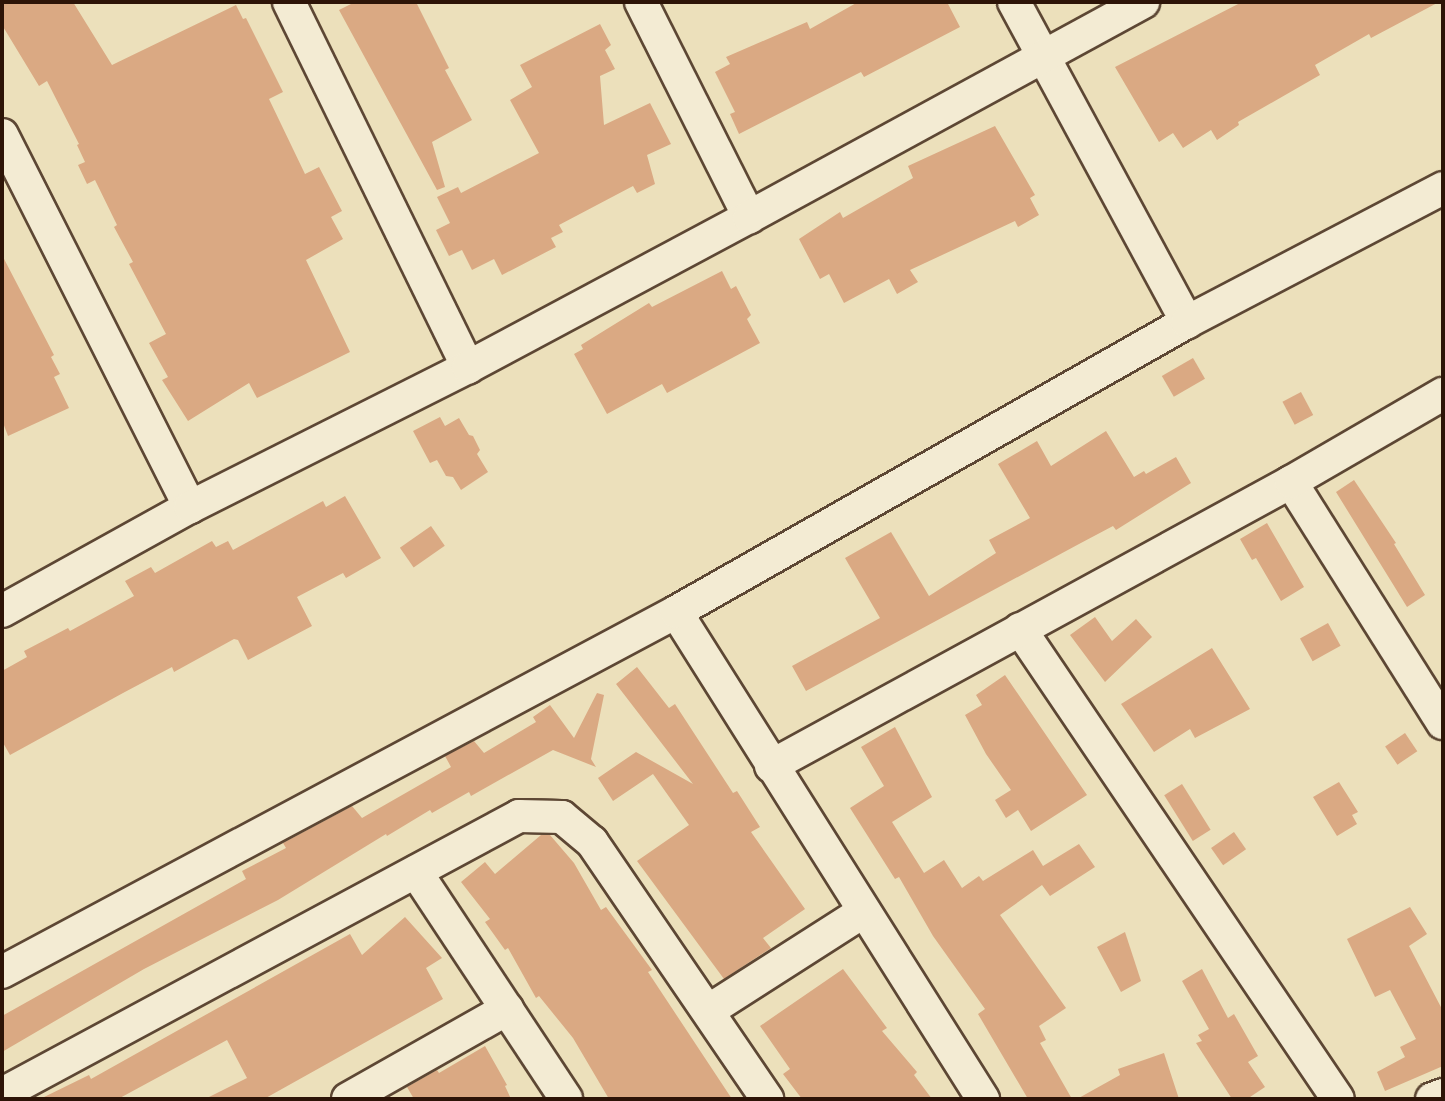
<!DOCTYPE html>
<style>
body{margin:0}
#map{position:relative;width:1445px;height:1101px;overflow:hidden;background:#ece0bb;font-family:"IM FELL French Canon",serif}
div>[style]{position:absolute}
.building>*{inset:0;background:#daa983;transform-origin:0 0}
.roads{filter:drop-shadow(2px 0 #5d4734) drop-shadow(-2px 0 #5d4734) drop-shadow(0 2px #5d4734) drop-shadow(0 -2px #5d4734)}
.street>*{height:32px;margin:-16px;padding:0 16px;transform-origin:16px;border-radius:16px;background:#f3ebd3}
span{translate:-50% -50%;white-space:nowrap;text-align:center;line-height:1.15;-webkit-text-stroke:5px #f3ebd3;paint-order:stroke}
.frame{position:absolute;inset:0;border:4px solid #2d1407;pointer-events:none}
</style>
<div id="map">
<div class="building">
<div style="clip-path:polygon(2px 2px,73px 2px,112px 65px,236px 5px,243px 19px,246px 18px,283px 92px,269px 99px,305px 174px,319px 167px,342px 211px,331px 217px,343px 239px,306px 260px,350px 352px,257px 398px,249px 383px,188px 421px,162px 380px,168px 377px,149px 343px,166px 334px,129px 264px,133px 262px,114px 227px,117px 225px,95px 180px,87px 184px,78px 165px,85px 162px,77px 145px,79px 144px,47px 81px,39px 86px,2px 25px)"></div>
<div style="clip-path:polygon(355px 2px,416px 2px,449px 68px,445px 70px,472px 120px,432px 142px,445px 187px,437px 190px,339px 10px)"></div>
<div style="clip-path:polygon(858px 2px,947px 2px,960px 27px,864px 77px,861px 72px,739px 134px,730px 114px,735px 112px,715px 72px,730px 64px,726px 57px,807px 22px,810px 29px)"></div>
<div style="clip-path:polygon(1242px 2px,1439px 2px,1371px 38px,1369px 34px,1315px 65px,1320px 75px,1238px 122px,1239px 125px,1217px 140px,1211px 130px,1183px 148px,1173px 133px,1159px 142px,1115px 67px)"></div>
<div style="clip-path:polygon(600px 24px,611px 45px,605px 50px,615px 69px,600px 76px,604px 125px,650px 103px,671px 144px,647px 155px,655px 184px,637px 193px,633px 186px,559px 225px,563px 232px,551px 238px,556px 247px,502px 275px,494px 259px,472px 270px,462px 250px,449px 256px,436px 230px,450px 223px,437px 197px,458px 187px,461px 193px,539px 153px,510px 100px,532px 87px,520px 65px)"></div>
<div style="clip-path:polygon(995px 126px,1035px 195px,1030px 198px,1039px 215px,1018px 227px,1015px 221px,910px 270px,918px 282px,897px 294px,889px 279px,844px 303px,829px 274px,820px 279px,799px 239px,840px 212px,843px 218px,913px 178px,908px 166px)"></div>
<div style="clip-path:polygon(2px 255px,54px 355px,51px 357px,60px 374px,54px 377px,69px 408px,8px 436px,2px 420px)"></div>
<div style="clip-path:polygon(722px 271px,731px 289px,736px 286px,751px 315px,747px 319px,760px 343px,667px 393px,662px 384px,607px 414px,574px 354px,583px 349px,581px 345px,649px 303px,652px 307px)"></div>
<div style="left:1193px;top:358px;width:24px;height:36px;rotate:60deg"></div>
<div style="left:1301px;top:392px;width:26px;height:21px;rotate:62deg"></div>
<div style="clip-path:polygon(440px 417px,445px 426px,459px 418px,469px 435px,473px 436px,480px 450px,477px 454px,488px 472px,461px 490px,453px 477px,446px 476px,437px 460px,430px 463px,413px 431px)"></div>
<div style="clip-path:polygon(1106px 431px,1134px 477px,1144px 471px,1146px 474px,1176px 457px,1191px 483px,1116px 530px,1113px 526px,1079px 544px,806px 691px,792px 666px,880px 618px,845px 558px,891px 532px,929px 596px,996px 553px,989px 540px,1030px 518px,998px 464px,1037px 441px,1051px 466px)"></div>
<div style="clip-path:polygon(1354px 480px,1396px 543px,1394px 544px,1425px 595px,1407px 607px,1336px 492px)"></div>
<div style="clip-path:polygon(345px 496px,381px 558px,346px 578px,343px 573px,297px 597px,312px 626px,248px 660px,238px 640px,234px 639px,174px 672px,172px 667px,123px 693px,10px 755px,2px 741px,2px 671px,27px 657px,24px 651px,68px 628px,70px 631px,134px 596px,125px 581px,151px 567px,155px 573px,212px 541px,216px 547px,228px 541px,233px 550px,323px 501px,326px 507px)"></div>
<div style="clip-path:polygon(1267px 523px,1304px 587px,1281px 601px,1256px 558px,1252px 560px,1240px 539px)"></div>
<div style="left:431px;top:526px;width:24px;height:38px;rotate:55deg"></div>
<div style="clip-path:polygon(1095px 617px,1112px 641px,1136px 619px,1152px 637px,1105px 682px,1070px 635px)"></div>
<div style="left:1328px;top:623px;width:26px;height:32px;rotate:61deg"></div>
<div style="clip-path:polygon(1212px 648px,1250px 709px,1195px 738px,1190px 729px,1154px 752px,1121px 704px)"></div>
<div style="clip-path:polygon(637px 667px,669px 708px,675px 704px,733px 793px,737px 791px,760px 827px,751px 832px,805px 909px,763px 938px,771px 948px,724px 979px,637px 861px,689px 825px,653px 774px,613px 801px,598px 778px,636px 752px,693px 784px,616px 684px)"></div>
<div style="clip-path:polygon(1005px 675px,1087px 795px,1031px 831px,1018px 810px,1006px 818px,995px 800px,1011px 790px,986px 754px,965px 715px,982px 705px,976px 695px)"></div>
<div style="clip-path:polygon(597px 693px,604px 695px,591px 759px,596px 767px,553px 750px,471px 796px,469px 792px,432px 813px,430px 810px,387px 836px,386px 834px,278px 900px,144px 969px,2px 1052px,2px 1016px,246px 879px,242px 871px,286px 848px,283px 843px,352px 806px,362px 818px,451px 767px,445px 756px,474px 741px,484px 753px,536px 722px,533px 717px,550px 705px,574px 738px)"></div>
<div style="clip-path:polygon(895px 727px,932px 797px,892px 822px,924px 873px,944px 860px,962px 888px,979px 876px,983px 881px,1033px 850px,1043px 866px,1079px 844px,1095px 867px,1050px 896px,1042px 885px,1000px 915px,1066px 1008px,1039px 1026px,1046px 1040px,1040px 1043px,1072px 1099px,1028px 1099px,978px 1014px,985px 1009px,933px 936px,899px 877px,895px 879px,850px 808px,884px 786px,861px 747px)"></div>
<div style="left:1405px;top:733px;width:22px;height:24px;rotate:56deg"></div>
<div style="clip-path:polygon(1339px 782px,1358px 812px,1352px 815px,1357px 824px,1337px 836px,1313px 797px)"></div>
<div style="left:1182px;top:784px;width:54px;height:21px;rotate:58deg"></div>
<div style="left:1234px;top:832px;width:21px;height:28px;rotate:55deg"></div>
<div style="clip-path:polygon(541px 835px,550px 835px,574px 863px,601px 910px,606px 907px,652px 970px,648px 972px,732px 1099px,609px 1099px,573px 1038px,539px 996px,536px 998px,508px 948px,505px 950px,485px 922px,490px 919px,461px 882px,485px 862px,495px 874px)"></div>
<div style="clip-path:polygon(1410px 907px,1427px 934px,1409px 946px,1443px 1011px,1443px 1066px,1385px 1091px,1377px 1072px,1405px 1057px,1400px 1047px,1416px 1039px,1390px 990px,1375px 997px,1347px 939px)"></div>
<div style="clip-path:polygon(405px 917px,442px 958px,426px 968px,443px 999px,264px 1099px,205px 1099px,247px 1078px,227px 1040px,118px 1099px,40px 1099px,89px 1075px,91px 1079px,350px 934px,362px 955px)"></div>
<div style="clip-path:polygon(1125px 932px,1141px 981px,1121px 992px,1097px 947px)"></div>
<div style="clip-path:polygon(843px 969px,887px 1028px,882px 1031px,917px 1072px,914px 1075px,932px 1099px,802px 1099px,783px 1074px,790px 1069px,760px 1026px)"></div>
<div style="clip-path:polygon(1202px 969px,1228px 1018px,1234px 1014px,1258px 1056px,1248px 1062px,1265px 1087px,1247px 1099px,1232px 1099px,1196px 1043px,1202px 1041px,1198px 1035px,1209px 1029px,1182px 981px)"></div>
<div style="clip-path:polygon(485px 1046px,507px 1085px,505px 1086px,511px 1099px,414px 1099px,407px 1087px,437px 1070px,439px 1073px)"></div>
<div style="clip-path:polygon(1164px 1053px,1179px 1099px,1077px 1099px,1120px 1075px,1118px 1069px)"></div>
</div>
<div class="roads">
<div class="street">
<div style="left:289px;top:2px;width:407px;rotate:63.9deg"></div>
<div style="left:641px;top:2px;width:241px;rotate:63.3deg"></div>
<div style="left:1014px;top:2px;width:364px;rotate:61.6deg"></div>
<div style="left:2px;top:135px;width:417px;rotate:63.2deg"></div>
<div style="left:1291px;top:482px;width:285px;rotate:57.8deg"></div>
<div style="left:2px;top:611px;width:215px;rotate:-29deg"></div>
<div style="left:190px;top:507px;width:311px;rotate:-26.7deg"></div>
<div style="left:468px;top:367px;width:319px;rotate:-28.1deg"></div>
<div style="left:749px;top:217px;width:449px;rotate:-28.6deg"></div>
<div style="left:676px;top:612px;width:576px;rotate:57.77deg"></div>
<div style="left:1020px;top:629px;width:567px;rotate:55.92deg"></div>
<div style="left:771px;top:766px;width:592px;rotate:-28.64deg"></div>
<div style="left:1291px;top:482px;width:176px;rotate:-30.1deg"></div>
<div style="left:416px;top:872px;width:272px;rotate:56.5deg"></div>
<div style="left:2px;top:972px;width:764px;rotate:-28.11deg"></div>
<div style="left:676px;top:612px;width:588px;rotate:-29.58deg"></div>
<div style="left:1187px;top:322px;width:289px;rotate:-27.6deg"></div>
<div style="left:708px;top:1011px;width:184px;rotate:-32.6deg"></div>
<div style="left:2px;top:1094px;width:587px;rotate:-28.27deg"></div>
<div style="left:519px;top:816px;width:43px;rotate:1.3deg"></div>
<div style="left:562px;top:817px;width:39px;rotate:40deg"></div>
<div style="left:592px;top:842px;width:311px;rotate:55.7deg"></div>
<div style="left:348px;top:1099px;width:183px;rotate:-29.5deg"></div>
<div style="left:1432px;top:1099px;width:12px;rotate:-20deg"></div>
</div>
</div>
<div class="frame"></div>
</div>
